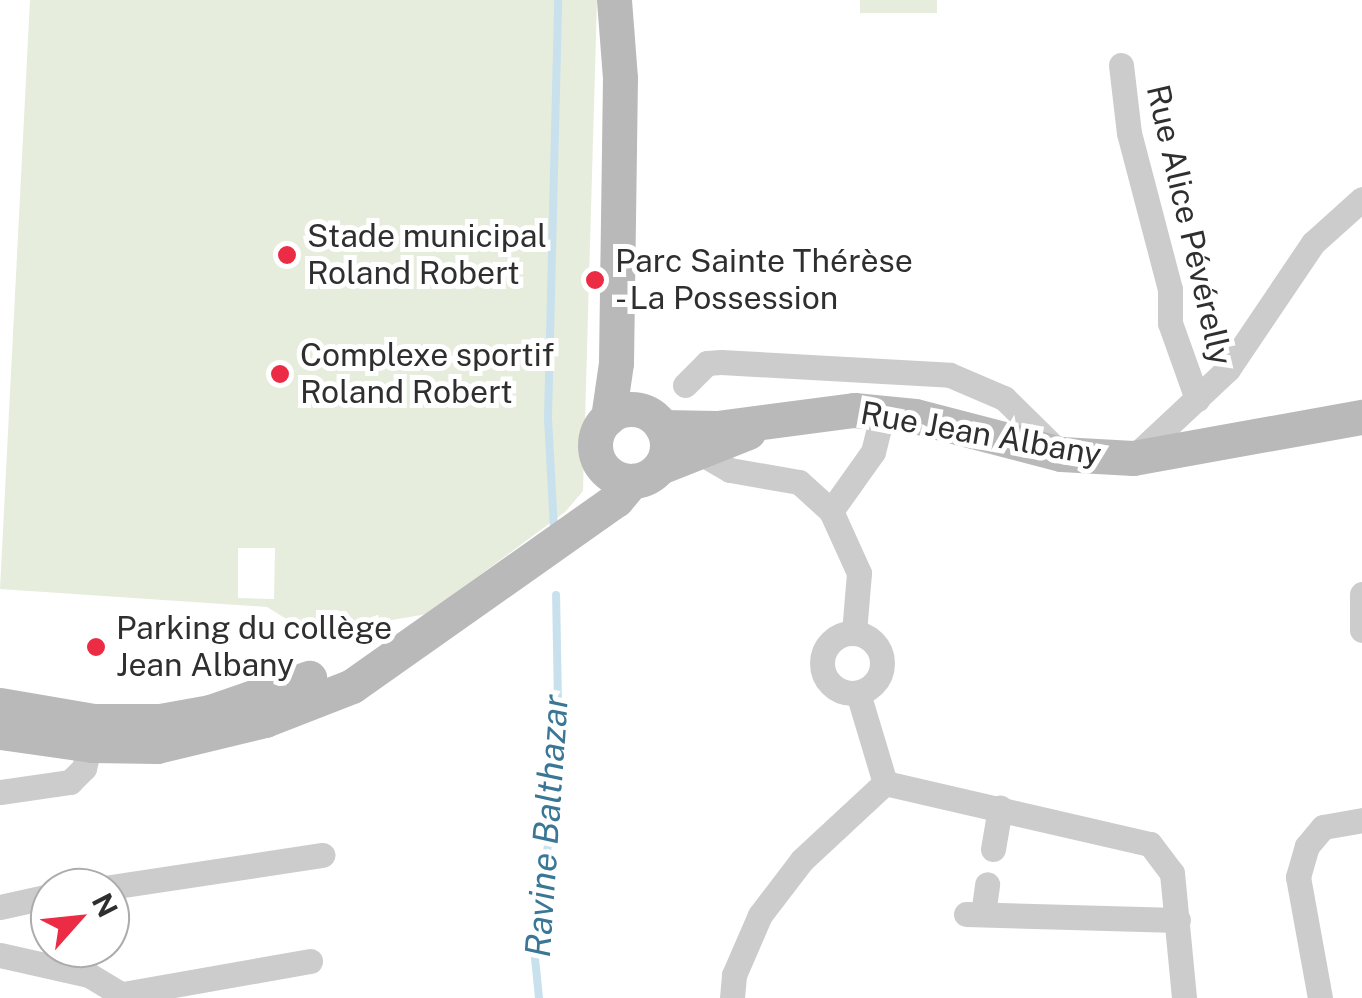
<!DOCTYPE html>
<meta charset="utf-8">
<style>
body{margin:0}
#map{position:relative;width:1362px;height:998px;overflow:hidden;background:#fff;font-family:"Public Sans",sans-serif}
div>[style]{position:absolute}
.green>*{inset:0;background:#e6eddd;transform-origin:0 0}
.stream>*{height:8px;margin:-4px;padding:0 4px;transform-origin:4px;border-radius:4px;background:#c8e1ed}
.street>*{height:25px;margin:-12.5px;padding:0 12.5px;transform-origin:12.5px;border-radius:12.5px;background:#ccc}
.street>.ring{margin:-12.5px;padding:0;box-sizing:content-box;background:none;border:25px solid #ccc;border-radius:50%}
.secondary>*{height:35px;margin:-17.5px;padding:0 17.5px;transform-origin:17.5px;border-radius:17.5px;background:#b9b9b9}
.secondary>.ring{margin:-17.5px;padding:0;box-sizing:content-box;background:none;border:35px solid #b9b9b9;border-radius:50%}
.dots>*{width:28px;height:28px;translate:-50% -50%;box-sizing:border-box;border:5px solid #fff;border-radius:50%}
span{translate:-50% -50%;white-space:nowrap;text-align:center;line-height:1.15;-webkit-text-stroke:10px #fff;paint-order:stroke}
.street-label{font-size:32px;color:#2f2f2f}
.poi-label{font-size:32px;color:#2f2f2f}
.left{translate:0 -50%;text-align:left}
.water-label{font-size:35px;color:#3a7695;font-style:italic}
.north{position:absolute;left:30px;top:868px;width:100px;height:100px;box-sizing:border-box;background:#fff;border:2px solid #acacac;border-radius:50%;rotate:63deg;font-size:28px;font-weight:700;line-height:40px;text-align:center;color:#2f2f2f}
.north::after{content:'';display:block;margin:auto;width:35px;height:45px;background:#ec2c44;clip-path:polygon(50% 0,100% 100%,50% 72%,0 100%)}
</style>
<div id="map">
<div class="green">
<div style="clip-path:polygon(evenodd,30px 0,597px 0,583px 491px,565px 512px,427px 614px,334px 630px,296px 625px,267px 607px,0 589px,30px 0,238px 548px,275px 548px,274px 599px,238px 598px,238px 548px)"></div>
<div style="left:860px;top:0;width:77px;height:13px"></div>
</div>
<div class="stream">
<div style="left:554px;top:529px;width:111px;rotate:-93.1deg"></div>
<div style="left:548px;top:418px;width:418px;rotate:-88.6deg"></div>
<div style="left:539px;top:998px;width:50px;rotate:-95.7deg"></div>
<div style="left:534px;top:948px;width:188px;rotate:-82.3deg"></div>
<div style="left:559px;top:762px;width:167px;rotate:-91deg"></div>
</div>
<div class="street">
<div style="left:1121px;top:65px;width:68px;rotate:83.3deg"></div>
<div style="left:1129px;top:133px;width:161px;rotate:75.3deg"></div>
<div style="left:1170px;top:289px;width:34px;rotate:90deg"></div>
<div style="left:1170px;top:323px;width:81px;rotate:70.4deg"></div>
<div style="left:685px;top:385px;width:31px;rotate:-45deg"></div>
<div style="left:707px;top:363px;width:14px;rotate:-4deg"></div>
<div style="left:721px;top:362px;width:229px;rotate:3.2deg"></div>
<div style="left:950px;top:375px;width:59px;rotate:23.1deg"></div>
<div style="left:1004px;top:398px;width:80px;rotate:44.5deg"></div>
<div style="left:702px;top:454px;width:32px;rotate:30deg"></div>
<div style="left:730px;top:470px;width:70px;rotate:9.9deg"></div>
<div style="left:799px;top:482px;width:43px;rotate:42.2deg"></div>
<div style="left:831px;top:511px;width:68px;rotate:65.7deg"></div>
<div style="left:859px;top:573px;width:59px;rotate:94.8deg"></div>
<div style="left:1133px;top:458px;width:130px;rotate:-43.1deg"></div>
<div style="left:1228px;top:369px;width:152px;rotate:-56deg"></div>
<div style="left:1313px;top:243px;width:66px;rotate:-41.9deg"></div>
<div style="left:831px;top:511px;width:72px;rotate:-54.6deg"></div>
<div style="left:873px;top:452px;width:41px;rotate:-76deg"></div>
<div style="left:1362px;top:594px;width:36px;rotate:90deg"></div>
<div class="ring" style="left:822px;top:633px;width:35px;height:35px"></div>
<div style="left:858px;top:693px;width:94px;rotate:73.3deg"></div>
<div style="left:885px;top:783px;width:272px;rotate:13deg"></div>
<div style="left:1150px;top:844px;width:36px;rotate:53deg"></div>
<div style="left:1172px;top:873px;width:126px;rotate:84.5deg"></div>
<div style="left:0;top:792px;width:71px;rotate:-8.1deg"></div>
<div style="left:70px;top:782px;width:20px;rotate:-45deg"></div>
<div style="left:84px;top:768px;width:38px;rotate:-76deg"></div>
<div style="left:993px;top:849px;width:42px;rotate:-80.3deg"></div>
<div style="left:104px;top:888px;width:221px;rotate:-8.6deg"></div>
<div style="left:0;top:907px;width:51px;rotate:-12.4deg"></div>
<div style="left:966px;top:914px;width:212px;rotate:1.6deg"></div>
<div style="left:983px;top:914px;width:30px;rotate:-82deg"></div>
<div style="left:0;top:955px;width:91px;rotate:12.7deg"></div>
<div style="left:89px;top:975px;width:44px;rotate:31.2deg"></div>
<div style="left:123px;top:994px;width:190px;rotate:-10deg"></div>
<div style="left:732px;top:998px;width:23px;rotate:-85deg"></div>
<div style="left:734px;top:975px;width:65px;rotate:-66.6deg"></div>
<div style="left:760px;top:915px;width:69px;rotate:-52.6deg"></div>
<div style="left:802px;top:860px;width:113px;rotate:-42.9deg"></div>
<div style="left:1320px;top:998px;width:123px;rotate:-100.3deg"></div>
<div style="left:1298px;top:877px;width:32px;rotate:-74deg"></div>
<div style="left:1307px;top:846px;width:25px;rotate:-50deg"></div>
<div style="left:1323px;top:827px;width:40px;rotate:-10deg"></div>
</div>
<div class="secondary">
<div class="ring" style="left:595px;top:409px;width:37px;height:37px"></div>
<div style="left:608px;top:418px;width:56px;rotate:-81.7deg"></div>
<div style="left:616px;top:363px;width:285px;rotate:-89.2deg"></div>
<div style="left:620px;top:78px;width:78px;rotate:-94.4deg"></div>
<div style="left:662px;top:427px;width:55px;rotate:1deg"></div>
<div style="left:717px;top:428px;width:138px;rotate:-7.5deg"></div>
<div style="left:854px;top:410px;width:61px;rotate:5.6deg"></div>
<div style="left:915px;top:416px;width:151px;rotate:14.6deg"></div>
<div style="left:1061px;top:454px;width:72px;rotate:3.2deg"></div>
<div style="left:1133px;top:458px;width:233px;rotate:-10.2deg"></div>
<div style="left:660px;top:467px;width:95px;rotate:-21.7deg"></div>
<div style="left:0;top:705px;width:95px;rotate:9.7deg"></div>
<div style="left:94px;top:721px;width:66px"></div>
<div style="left:160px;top:721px;width:51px;rotate:-10.2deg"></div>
<div style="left:210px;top:712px;width:105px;rotate:-19deg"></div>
<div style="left:0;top:732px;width:93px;rotate:8deg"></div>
<div style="left:92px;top:745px;width:65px;rotate:0.9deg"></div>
<div style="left:157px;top:746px;width:111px;rotate:-13.5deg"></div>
<div style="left:265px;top:720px;width:93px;rotate:-21.3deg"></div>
<div style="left:352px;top:686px;width:323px;rotate:-35.2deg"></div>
<div style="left:616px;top:500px;width:25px;rotate:-50deg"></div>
</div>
<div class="dots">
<div style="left:287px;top:255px;background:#ec2c44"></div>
<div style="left:595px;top:280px;background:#ec2c44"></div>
<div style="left:280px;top:374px;background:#ec2c44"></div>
<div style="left:96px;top:647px;background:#ec2c44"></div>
</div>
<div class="street-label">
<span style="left:1189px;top:225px;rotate:77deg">Rue Alice Pévérelly</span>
<span style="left:981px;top:434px;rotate:10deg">Rue Jean Albany</span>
</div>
<div class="poi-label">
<span class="left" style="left:307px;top:255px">Stade municipal<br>Roland Robert</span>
<span class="left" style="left:615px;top:280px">Parc Sainte Thérèse<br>- La Possession</span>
<span class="left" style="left:300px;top:374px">Complexe sportif<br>Roland Robert</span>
<span class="left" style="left:116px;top:647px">Parking du collège<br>Jean Albany</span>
</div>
<div class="water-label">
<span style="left:547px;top:826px;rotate:-86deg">Ravine Balthazar</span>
</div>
<div class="north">N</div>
</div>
